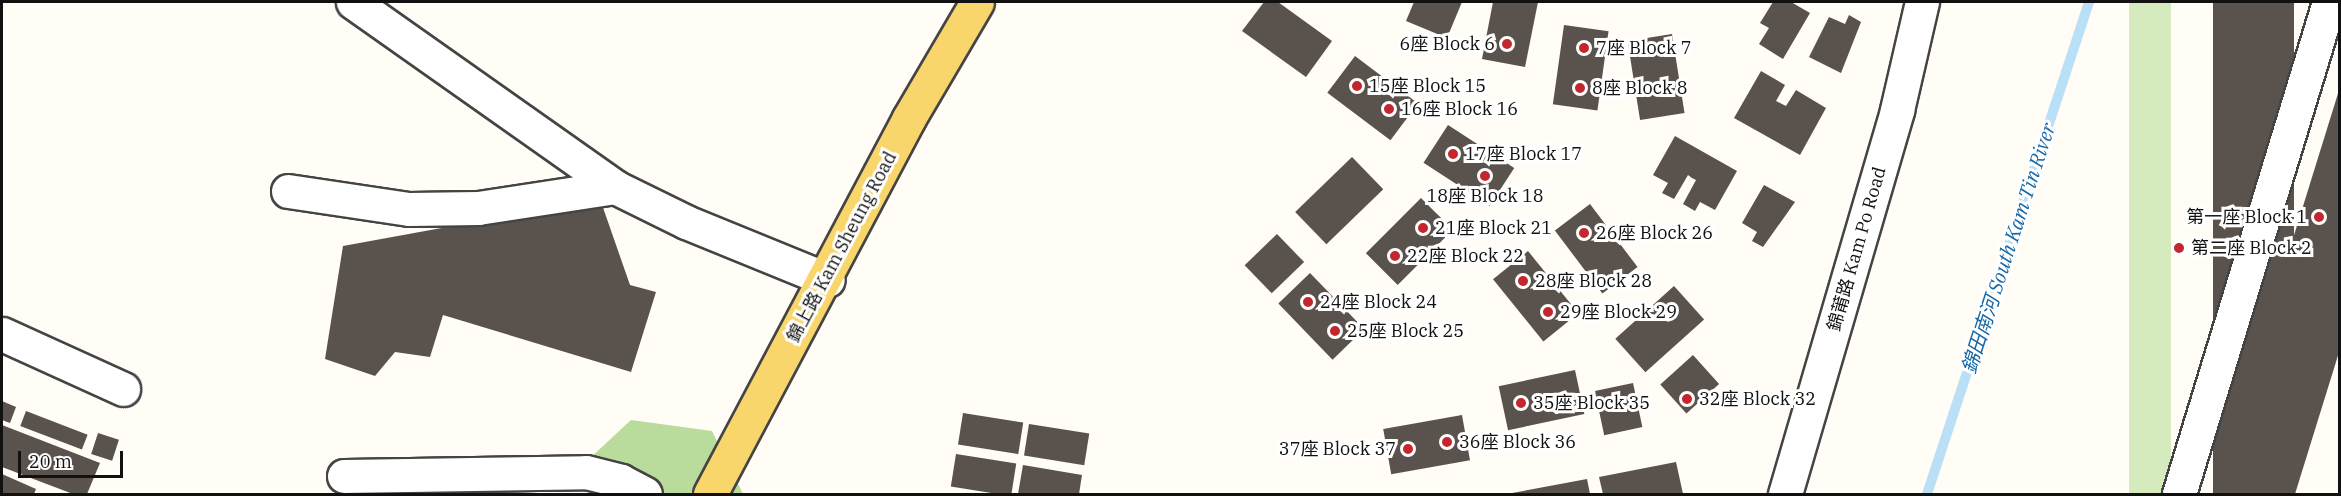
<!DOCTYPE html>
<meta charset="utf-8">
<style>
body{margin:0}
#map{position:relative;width:2341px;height:496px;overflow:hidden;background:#fffdf5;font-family:"IBM Plex Serif","Noto Sans TC",serif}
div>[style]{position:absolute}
.green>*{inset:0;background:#d5ebbd;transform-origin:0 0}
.forest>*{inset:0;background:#b9dc9c}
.stream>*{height:10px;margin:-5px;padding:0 5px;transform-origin:5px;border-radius:5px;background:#b9e0f7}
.building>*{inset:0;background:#5a524d;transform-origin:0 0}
.roads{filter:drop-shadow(2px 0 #444) drop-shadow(-2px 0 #444) drop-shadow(0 2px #444) drop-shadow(0 -2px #444)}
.minor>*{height:33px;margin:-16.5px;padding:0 16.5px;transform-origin:16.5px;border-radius:16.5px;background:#fff}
.major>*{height:33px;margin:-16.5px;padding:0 16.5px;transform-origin:16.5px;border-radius:16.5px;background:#f9d66b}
.dots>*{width:16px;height:16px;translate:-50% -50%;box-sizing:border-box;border:3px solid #fff;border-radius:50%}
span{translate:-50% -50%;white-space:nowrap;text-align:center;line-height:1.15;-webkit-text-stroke:6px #fff;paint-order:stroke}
.poi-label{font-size:18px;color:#111}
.right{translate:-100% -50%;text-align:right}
.left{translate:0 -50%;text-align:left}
.street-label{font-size:18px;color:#111}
.water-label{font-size:20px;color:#1768a6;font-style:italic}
.frame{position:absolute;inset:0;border:3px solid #111;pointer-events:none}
.scale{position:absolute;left:18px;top:451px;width:105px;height:27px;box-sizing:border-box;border:3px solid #111;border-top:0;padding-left:8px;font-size:18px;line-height:21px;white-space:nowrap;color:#111;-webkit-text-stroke:4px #fff;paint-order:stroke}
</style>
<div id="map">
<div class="green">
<div style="left:2129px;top:2px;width:42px;height:517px"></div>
</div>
<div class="forest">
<div style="clip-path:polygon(631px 420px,712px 431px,743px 494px,610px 494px,588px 460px)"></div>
</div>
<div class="stream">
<div style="left:1927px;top:494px;width:518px;rotate:-71.77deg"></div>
</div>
<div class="building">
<div style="clip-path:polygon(1264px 2px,1278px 2px,1332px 41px,1306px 77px,1242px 31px)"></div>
<div style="clip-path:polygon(1414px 2px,1462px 2px,1447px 38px,1406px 21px)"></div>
<div style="clip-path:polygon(1493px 2px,1538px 2px,1525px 67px,1482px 59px)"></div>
<div style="clip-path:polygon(1773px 2px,1791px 2px,1810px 13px,1783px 59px,1759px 44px,1769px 28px,1760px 23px)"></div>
<div style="left:2213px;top:2px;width:81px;height:514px"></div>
<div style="clip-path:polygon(1849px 15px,1861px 22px,1841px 73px,1809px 57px,1829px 17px,1845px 24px)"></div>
<div style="left:1564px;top:25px;width:45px;height:80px;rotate:8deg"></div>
<div style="left:1672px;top:34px;width:80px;height:45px;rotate:81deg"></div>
<div style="left:1355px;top:56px;width:79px;height:46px;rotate:37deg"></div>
<div style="clip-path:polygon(1761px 71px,1785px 85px,1776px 101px,1786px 106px,1796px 90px,1826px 108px,1800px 155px,1734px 118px)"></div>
<div style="clip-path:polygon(2340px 87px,2340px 349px,2295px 494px,2277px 494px,2219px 477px)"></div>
<div style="left:1448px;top:125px;width:79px;height:45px;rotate:33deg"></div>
<div style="clip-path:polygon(1675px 136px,1737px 171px,1715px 210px,1700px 202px,1695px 211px,1683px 204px,1696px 180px,1692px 178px,1688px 175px,1674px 199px,1662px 193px,1668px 183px,1653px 175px)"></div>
<div style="left:1352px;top:157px;width:45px;height:79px;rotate:46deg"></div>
<div style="clip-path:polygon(1764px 185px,1795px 202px,1763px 247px,1752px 241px,1757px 232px,1742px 223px)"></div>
<div style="left:1421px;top:198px;width:45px;height:78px;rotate:45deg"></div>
<div style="clip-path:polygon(600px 199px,630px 285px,656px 292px,631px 372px,443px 315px,430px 357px,395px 352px,375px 376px,325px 359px,343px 246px)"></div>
<div style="left:1590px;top:204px;width:79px;height:44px;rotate:53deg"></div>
<div style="left:1277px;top:234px;width:39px;height:45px;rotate:46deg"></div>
<div style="left:1528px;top:251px;width:80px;height:45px;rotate:51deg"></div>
<div style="left:1310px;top:273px;width:78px;height:44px;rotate:46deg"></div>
<div style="left:1674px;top:286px;width:45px;height:79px;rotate:48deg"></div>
<div style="left:1693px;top:355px;width:39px;height:44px;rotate:48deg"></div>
<div style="left:1575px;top:370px;width:45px;height:78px;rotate:78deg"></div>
<div style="left:1633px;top:383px;width:45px;height:39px;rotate:78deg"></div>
<div style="clip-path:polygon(2px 401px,16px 407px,10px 423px,2px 420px)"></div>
<div style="left:26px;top:411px;width:66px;height:16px;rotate:21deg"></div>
<div style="left:963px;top:413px;width:61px;height:32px;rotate:9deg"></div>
<div style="left:1462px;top:415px;width:46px;height:80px;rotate:80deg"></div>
<div style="left:1029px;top:424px;width:61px;height:32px;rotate:9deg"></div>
<div style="clip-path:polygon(2px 425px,100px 463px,87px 494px,73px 494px,2px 467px)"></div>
<div style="left:98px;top:433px;width:22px;height:22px;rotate:18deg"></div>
<div style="left:956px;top:454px;width:61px;height:33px;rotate:9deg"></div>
<div style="clip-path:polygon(1676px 462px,1683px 494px,1603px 494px,1599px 477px)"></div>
<div style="clip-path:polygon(1023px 465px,1082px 475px,1079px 494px,1018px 494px)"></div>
<div style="clip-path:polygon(2px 474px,36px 489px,34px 494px,2px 494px)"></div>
<div style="clip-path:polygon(1587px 479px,1590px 494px,1512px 494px,1512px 493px)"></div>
</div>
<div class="roads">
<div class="minor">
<div style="left:353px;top:2px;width:321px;rotate:35.2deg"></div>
<div style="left:288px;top:191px;width:122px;rotate:8.5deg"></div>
<div style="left:409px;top:209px;width:69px;rotate:-0.8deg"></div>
<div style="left:478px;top:208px;width:139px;rotate:-8.7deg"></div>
<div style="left:615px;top:187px;width:79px;rotate:26.2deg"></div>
<div style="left:686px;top:222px;width:153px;rotate:22.2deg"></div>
<div style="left:2px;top:334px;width:133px;rotate:24.4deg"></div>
<div style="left:344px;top:476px;width:242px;rotate:-0.9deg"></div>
<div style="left:586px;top:472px;width:36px;rotate:14deg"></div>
<div style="left:621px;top:481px;width:27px;rotate:28deg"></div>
<div style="left:1785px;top:494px;width:400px;rotate:-73.7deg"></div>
<div style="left:1897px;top:110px;width:111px;rotate:-77deg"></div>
<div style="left:2179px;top:494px;width:514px;rotate:-73.04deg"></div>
</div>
<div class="major">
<div style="left:710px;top:494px;width:425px;rotate:-62.1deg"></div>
<div style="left:909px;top:118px;width:134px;rotate:-59.6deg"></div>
</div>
</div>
<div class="dots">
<div style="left:1507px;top:44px;background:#c4262e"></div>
<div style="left:1584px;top:48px;background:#c4262e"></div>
<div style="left:1357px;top:86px;background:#c4262e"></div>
<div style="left:1580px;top:88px;background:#c4262e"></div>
<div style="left:1389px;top:109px;background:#c4262e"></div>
<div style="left:1453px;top:154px;background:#c4262e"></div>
<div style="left:1485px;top:176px;background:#c4262e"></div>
<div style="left:2319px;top:217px;background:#c4262e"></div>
<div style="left:1423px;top:228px;background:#c4262e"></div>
<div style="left:1584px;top:233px;background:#c4262e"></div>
<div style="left:2179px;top:248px;background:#c4262e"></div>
<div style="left:1395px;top:256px;background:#c4262e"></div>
<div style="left:1523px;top:281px;background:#c4262e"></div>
<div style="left:1308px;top:302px;background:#c4262e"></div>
<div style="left:1548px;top:312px;background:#c4262e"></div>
<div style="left:1335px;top:331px;background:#c4262e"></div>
<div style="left:1687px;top:399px;background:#c4262e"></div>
<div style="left:1521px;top:403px;background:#c4262e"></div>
<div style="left:1447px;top:442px;background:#c4262e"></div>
<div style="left:1408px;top:449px;background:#c4262e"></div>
</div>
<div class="poi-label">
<span class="right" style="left:1495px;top:44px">6座 Block 6</span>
<span class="left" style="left:1596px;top:48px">7座 Block 7</span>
<span class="left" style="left:1369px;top:86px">15座 Block 15</span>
<span class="left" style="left:1592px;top:88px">8座 Block 8</span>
<span class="left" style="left:1401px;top:109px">16座 Block 16</span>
<span class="left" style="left:1465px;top:154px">17座 Block 17</span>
<span style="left:1485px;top:196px">18座 Block 18</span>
<span class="right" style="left:2307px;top:217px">第一座 Block 1</span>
<span class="left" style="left:1435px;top:228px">21座 Block 21</span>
<span class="left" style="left:1596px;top:233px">26座 Block 26</span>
<span class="left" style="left:2191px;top:248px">第二座 Block 2</span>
<span class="left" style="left:1407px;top:256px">22座 Block 22</span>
<span class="left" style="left:1535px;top:281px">28座 Block 28</span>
<span class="left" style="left:1320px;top:302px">24座 Block 24</span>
<span class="left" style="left:1560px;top:312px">29座 Block 29</span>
<span class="left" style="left:1347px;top:331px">25座 Block 25</span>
<span class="left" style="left:1699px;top:399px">32座 Block 32</span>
<span class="left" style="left:1533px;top:403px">35座 Block 35</span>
<span class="left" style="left:1459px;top:442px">36座 Block 36</span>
<span class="right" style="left:1396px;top:449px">37座 Block 37</span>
</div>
<div class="street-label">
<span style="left:842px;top:247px;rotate:-62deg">錦上路 Kam Sheung Road</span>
<span style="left:1857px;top:249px;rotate:-74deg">錦莆路 Kam Po Road</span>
</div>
<div class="water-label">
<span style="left:2008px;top:248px;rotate:-72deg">錦田南河 South Kam Tin River</span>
</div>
<div class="frame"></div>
<div class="scale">20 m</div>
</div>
